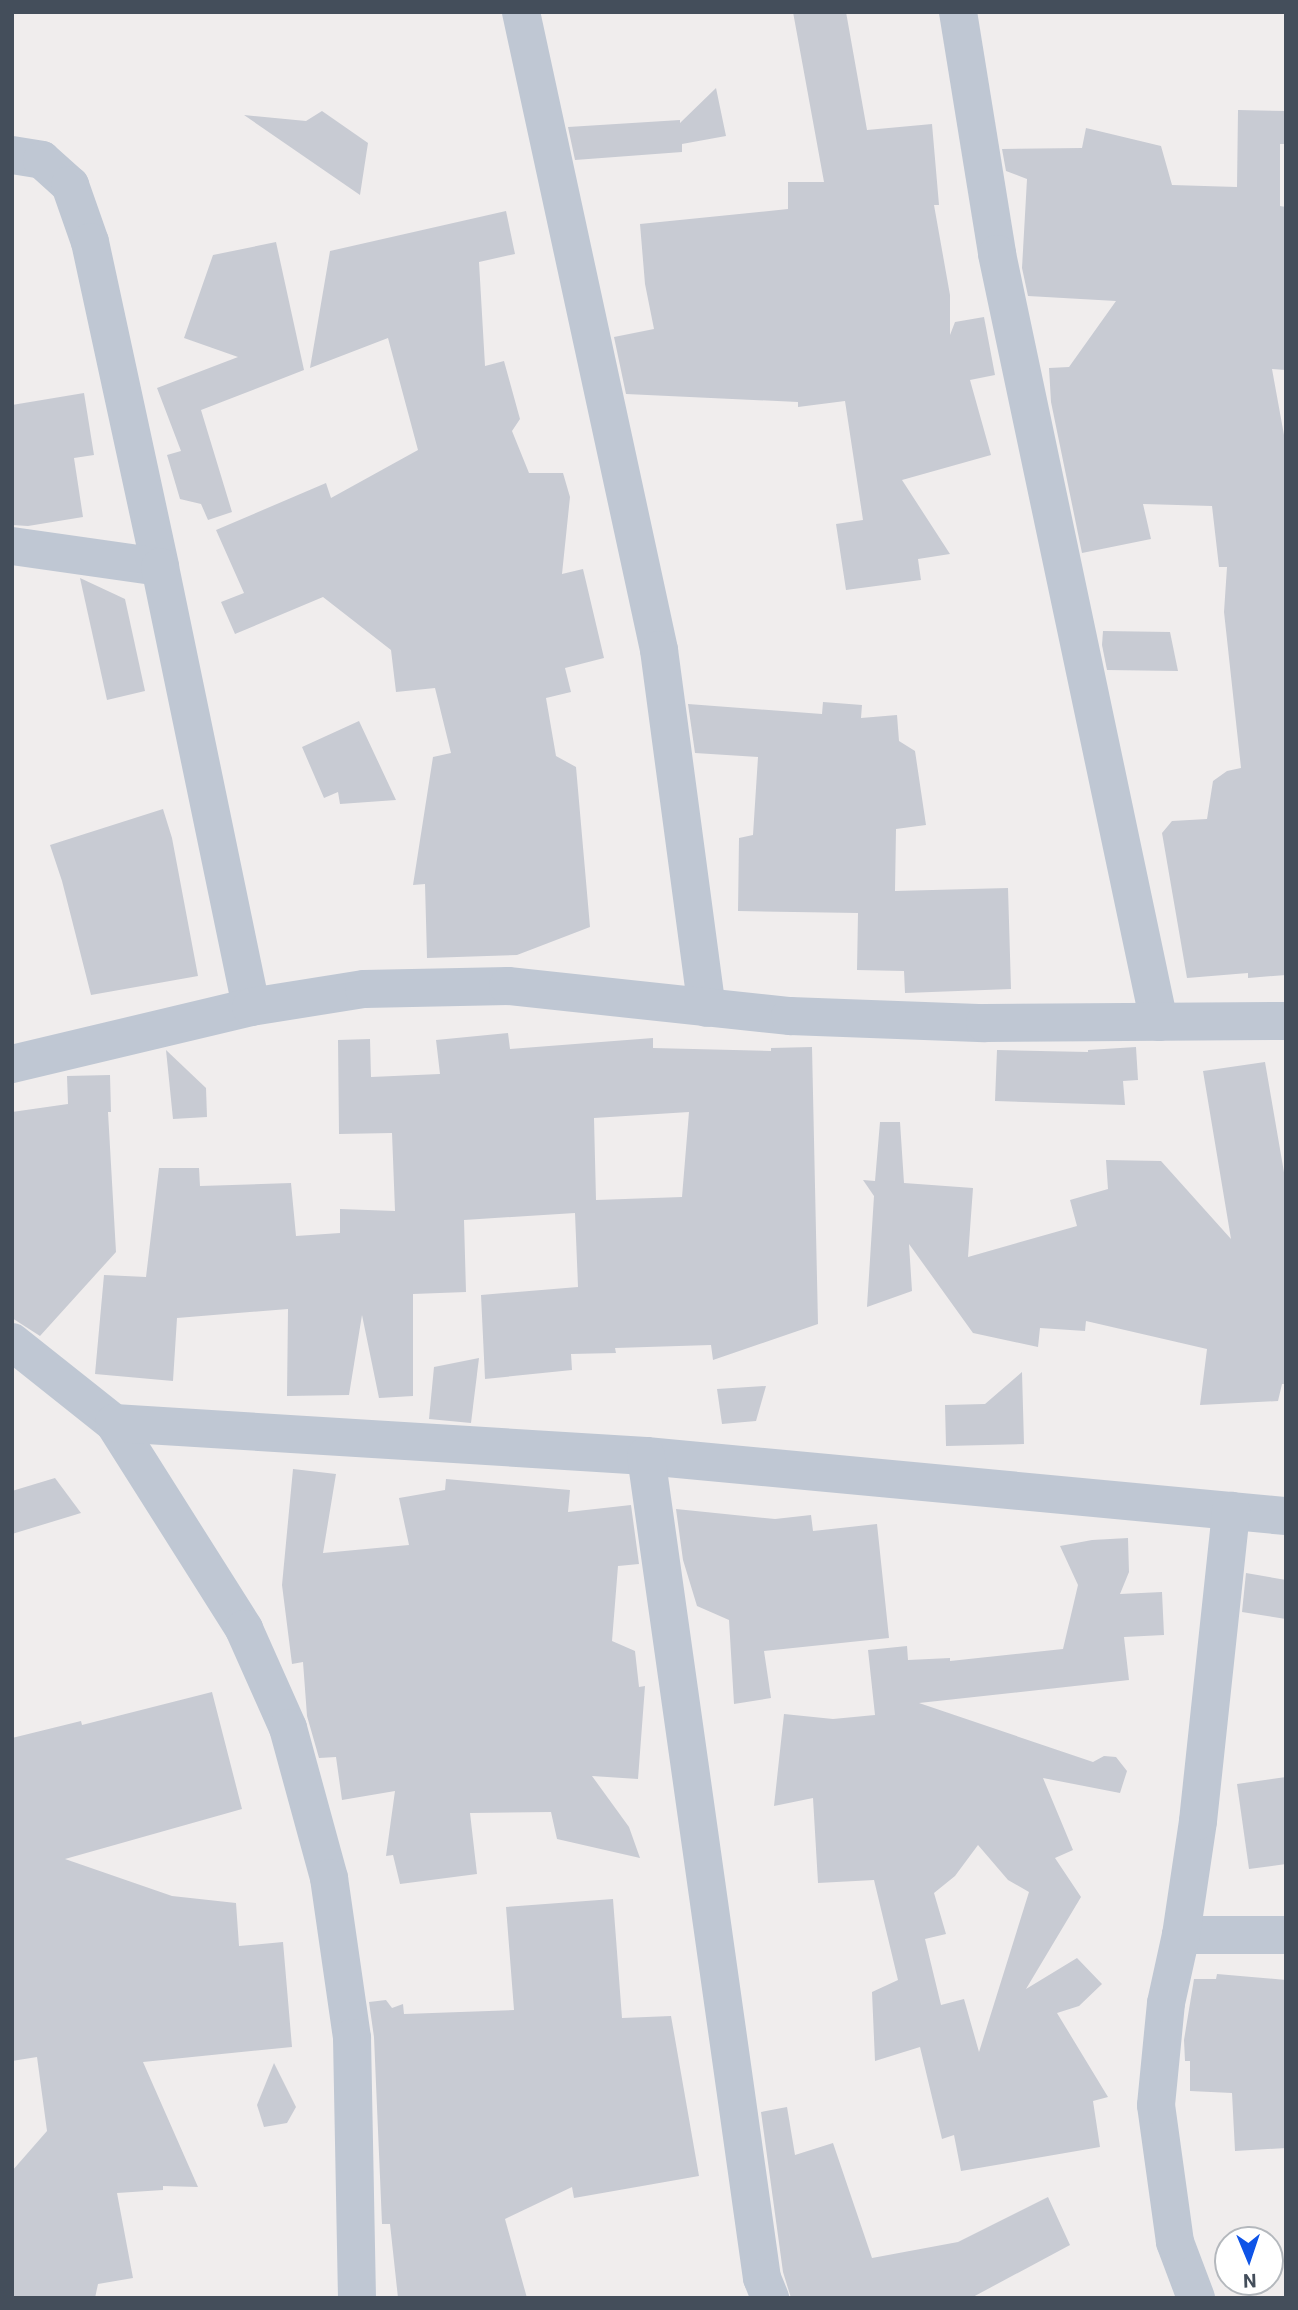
<!DOCTYPE html>
<style>
body{margin:0}
#map{position:relative;width:1298px;height:2310px;overflow:hidden;background:#f0eded;font-family:Roboto,sans-serif}
div>[style]{position:absolute}
.building>*{inset:0;background:#c8cbd3}
.minor>*{height:38px;margin:-19px;padding:0 19px;transform-origin:19px;border-radius:19px;background:#bfc7d3}
span{translate:-50% -50%;white-space:nowrap;text-align:center;line-height:1.15;-webkit-text-stroke:7px #fff;paint-order:stroke}
.frame{position:absolute;inset:0;border:14px solid #444e5b;pointer-events:none}
.north{position:absolute;left:1214px;top:2226px;width:70px;height:70px;box-sizing:border-box;background:#fff;border:2px solid #b4b8bd;border-radius:50%;rotate:178deg;font-size:19px;font-weight:700;line-height:28px;text-align:center;color:#444e5b}
.north::after{content:'';display:block;margin:auto;width:24px;height:32px;background:#0f54e7;clip-path:polygon(50% 0,100% 100%,50% 72%,0 100%)}
</style>
<div id="map">
<div class="building">
<div style="clip-path:polygon(793px 12px,846px 12px,867px 130px,932px 124px,939px 205px,934px 205px,950px 295px,950px 335px,955px 322px,984px 317px,995px 375px,970px 380px,991px 455px,902px 480px,950px 554px,918px 559px,921px 580px,846px 590px,836px 524px,863px 520px,845px 401px,798px 407px,798px 402px,626px 394px,614px 337px,654px 329px,645px 284px,640px 224px,788px 209px,788px 182px,824px 182px)"></div>
<div style="clip-path:polygon(716px 88px,726px 136px,682px 144px,682px 152px,575px 160px,568px 127px,680px 120px,680px 123px)"></div>
<div style="clip-path:polygon(1238px 110px,1286px 111px,1286px 144px,1280px 144px,1280px 206px,1286px 207px,1286px 370px,1272px 369px,1286px 446px,1286px 975px,1248px 978px,1248px 973px,1187px 978px,1162px 833px,1172px 821px,1207px 819px,1213px 781px,1227px 771px,1241px 768px,1224px 612px,1227px 567px,1219px 567px,1212px 506px,1143px 504px,1151px 539px,1082px 553px,1051px 402px,1049px 368px,1069px 367px,1116px 301px,1028px 296px,1022px 268px,1027px 179px,1006px 171px,1002px 149px,1082px 148px,1086px 128px,1161px 146px,1172px 185px,1237px 187px)"></div>
<div style="clip-path:polygon(322px 111px,368px 143px,360px 195px,244px 115px,306px 121px)"></div>
<div style="clip-path:polygon(506px 211px,515px 254px,479px 262px,485px 366px,504px 361px,520px 419px,512px 431px,529px 473px,563px 473px,570px 497px,562px 574px,583px 569px,604px 658px,565px 668px,571px 692px,546px 698px,556px 756px,576px 767px,590px 927px,517px 955px,427px 958px,425px 884px,413px 885px,433px 757px,451px 753px,435px 688px,396px 692px,391px 650px,323px 597px,235px 634px,221px 602px,244px 593px,216px 530px,326px 483px,331px 498px,418px 450px,388px 338px,310px 368px,330px 251px)"></div>
<div style="clip-path:polygon(276px 242px,304px 370px,201px 410px,232px 512px,208px 520px,201px 504px,180px 499px,167px 455px,181px 451px,157px 388px,238px 357px,184px 338px,213px 255px)"></div>
<div style="clip-path:polygon(84px 393px,94px 455px,74px 458px,83px 517px,28px 526px,12px 525px,12px 405px)"></div>
<div style="clip-path:polygon(80px 578px,125px 599px,145px 691px,107px 700px)"></div>
<div style="clip-path:polygon(1103px 631px,1170px 632px,1178px 671px,1107px 670px,1102px 645px)"></div>
<div style="clip-path:polygon(823px 702px,862px 705px,861px 718px,897px 715px,899px 741px,915px 751px,926px 825px,896px 829px,895px 891px,1008px 888px,1011px 989px,905px 993px,904px 971px,857px 970px,858px 913px,738px 911px,739px 838px,753px 835px,758px 757px,695px 753px,688px 704px,822px 714px)"></div>
<div style="clip-path:polygon(359px 721px,396px 800px,340px 804px,338px 792px,324px 798px,302px 747px)"></div>
<div style="clip-path:polygon(163px 809px,172px 838px,198px 976px,91px 995px,62px 881px,50px 845px)"></div>
<div style="clip-path:polygon(evenodd,508px 1033px,510px 1049px,653px 1038px,653px 1048px,771px 1051px,771px 1048px,812px 1047px,818px 1324px,713px 1360px,711px 1345px,615px 1348px,616px 1353px,571px 1354px,572px 1370px,485px 1379px,481px 1295px,578px 1287px,575px 1213px,464px 1220px,466px 1292px,413px 1294px,413px 1396px,379px 1398px,362px 1315px,349px 1395px,287px 1396px,288px 1309px,177px 1318px,173px 1381px,95px 1374px,104px 1275px,146px 1277px,159px 1168px,199px 1168px,200px 1186px,291px 1183px,296px 1236px,340px 1233px,340px 1209px,395px 1211px,392px 1133px,339px 1134px,338px 1040px,370px 1039px,371px 1077px,440px 1074px,436px 1040px,508px 1033px,689px 1112px,682px 1197px,596px 1200px,594px 1118px,689px 1112px)"></div>
<div style="clip-path:polygon(1136px 1047px,1138px 1080px,1123px 1081px,1125px 1105px,995px 1101px,997px 1050px,1088px 1052px,1088px 1050px)"></div>
<div style="clip-path:polygon(166px 1050px,206px 1088px,207px 1117px,173px 1119px)"></div>
<div style="clip-path:polygon(1265px 1062px,1286px 1184px,1286px 1384px,1282px 1384px,1278px 1401px,1200px 1405px,1207px 1349px,1086px 1321px,1085px 1331px,1040px 1328px,1038px 1347px,973px 1333px,909px 1244px,912px 1291px,867px 1307px,874px 1196px,863px 1180px,875px 1181px,880px 1122px,900px 1122px,904px 1183px,973px 1188px,968px 1257px,1077px 1226px,1070px 1200px,1108px 1189px,1106px 1160px,1161px 1161px,1231px 1239px,1203px 1071px)"></div>
<div style="clip-path:polygon(110px 1075px,111px 1112px,108px 1112px,116px 1252px,40px 1336px,12px 1318px,12px 1112px,68px 1104px,67px 1076px)"></div>
<div style="clip-path:polygon(479px 1358px,471px 1423px,429px 1419px,434px 1367px)"></div>
<div style="clip-path:polygon(1022px 1372px,1024px 1444px,946px 1446px,945px 1405px,985px 1404px)"></div>
<div style="clip-path:polygon(766px 1386px,756px 1421px,722px 1424px,717px 1389px)"></div>
<div style="clip-path:polygon(293px 1469px,336px 1474px,323px 1553px,409px 1545px,399px 1498px,445px 1490px,446px 1479px,570px 1490px,568px 1512px,631px 1505px,639px 1564px,618px 1566px,612px 1641px,635px 1651px,639px 1687px,645px 1686px,638px 1779px,592px 1776px,629px 1827px,640px 1858px,557px 1839px,551px 1812px,470px 1813px,477px 1874px,400px 1884px,393px 1855px,386px 1856px,395px 1791px,342px 1800px,336px 1757px,319px 1758px,307px 1716px,303px 1662px,292px 1664px,282px 1585px)"></div>
<div style="clip-path:polygon(55px 1478px,81px 1513px,12px 1534px,12px 1491px)"></div>
<div style="clip-path:polygon(676px 1509px,775px 1519px,811px 1515px,813px 1531px,877px 1524px,889px 1638px,764px 1651px,771px 1698px,734px 1704px,729px 1620px,697px 1606px,683px 1560px)"></div>
<div style="clip-path:polygon(evenodd,1128px 1538px,1129px 1572px,1120px 1594px,1162px 1592px,1164px 1635px,1124px 1637px,1129px 1680px,919px 1703px,1093px 1762px,1104px 1756px,1116px 1757px,1127px 1771px,1120px 1793px,1043px 1778px,1073px 1850px,1055px 1858px,1081px 1897px,1026px 1989px,1077px 1958px,1102px 1984px,1079px 2006px,1057px 2013px,1108px 2097px,1093px 2101px,1100px 2147px,961px 2171px,954px 2135px,942px 2139px,920px 2047px,875px 2061px,872px 1992px,898px 1980px,874px 1880px,818px 1883px,813px 1798px,774px 1806px,784px 1714px,833px 1719px,875px 1715px,868px 1650px,907px 1646px,908px 1660px,950px 1658px,950px 1661px,1063px 1649px,1078px 1585px,1060px 1546px,1092px 1540px,1128px 1538px,978px 1845px,1008px 1880px,1029px 1892px,979px 2052px,964px 1999px,941px 2005px,925px 1939px,946px 1934px,934px 1893px,955px 1876px,978px 1845px)"></div>
<div style="clip-path:polygon(1246px 1573px,1286px 1580px,1286px 1619px,1242px 1612px)"></div>
<div style="clip-path:polygon(212px 1692px,242px 1809px,65px 1859px,172px 1896px,236px 1903px,239px 1946px,283px 1942px,292px 2047px,143px 2062px,198px 2187px,163px 2186px,163px 2190px,117px 2193px,133px 2278px,98px 2284px,95px 2298px,12px 2298px,12px 2171px,47px 2131px,37px 2057px,12px 2061px,12px 1738px,81px 1721px,82px 1725px)"></div>
<div style="clip-path:polygon(1286px 1777px,1286px 1864px,1249px 1869px,1237px 1784px)"></div>
<div style="clip-path:polygon(613px 1899px,622px 2018px,671px 2016px,699px 2176px,574px 2198px,572px 2187px,505px 2219px,527px 2298px,398px 2298px,390px 2224px,382px 2224px,374px 2037px,369px 2002px,386px 2000px,392px 2008px,403px 2004px,404px 2014px,514px 2010px,506px 1907px)"></div>
<div style="clip-path:polygon(1217px 1974px,1286px 1980px,1286px 2148px,1235px 2151px,1232px 2093px,1190px 2091px,1190px 2061px,1185px 2061px,1184px 2040px,1194px 1979px,1216px 1979px)"></div>
<div style="clip-path:polygon(274px 2063px,296px 2107px,287px 2123px,264px 2127px,257px 2105px)"></div>
<div style="clip-path:polygon(787px 2107px,795px 2155px,833px 2143px,872px 2258px,958px 2242px,1048px 2197px,1070px 2245px,971px 2298px,791px 2298px,783px 2272px,761px 2112px)"></div>
</div>
<div class="minor">
<div style="left:521px;top:12px;width:653px;rotate:77.79deg"></div>
<div style="left:659px;top:650px;width:361px;rotate:82.4deg"></div>
<div style="left:958px;top:12px;width:245px;rotate:80.8deg"></div>
<div style="left:997px;top:254px;width:785px;rotate:78.09deg"></div>
<div style="left:12px;top:155px;width:30px;rotate:9deg"></div>
<div style="left:42px;top:160px;width:38px;rotate:42deg"></div>
<div style="left:70px;top:185px;width:60px;rotate:70.7deg"></div>
<div style="left:90px;top:242px;width:332px;rotate:77.8deg"></div>
<div style="left:12px;top:546px;width:149px;rotate:8.1deg"></div>
<div style="left:160px;top:567px;width:449px;rotate:78.3deg"></div>
<div style="left:12px;top:1064px;width:246px;rotate:-13.4deg"></div>
<div style="left:251px;top:1007px;width:114px;rotate:-9.1deg"></div>
<div style="left:364px;top:989px;width:144px;rotate:-1.2deg"></div>
<div style="left:508px;top:986px;width:284px;rotate:6.1deg"></div>
<div style="left:790px;top:1016px;width:195px;rotate:2.1deg"></div>
<div style="left:985px;top:1023px;width:301px;rotate:-0.4deg"></div>
<div style="left:12px;top:1342px;width:130px;rotate:38.5deg"></div>
<div style="left:114px;top:1423px;width:244px;rotate:57.7deg"></div>
<div style="left:244px;top:1629px;width:108px;rotate:66deg"></div>
<div style="left:288px;top:1728px;width:156px;rotate:74.7deg"></div>
<div style="left:329px;top:1878px;width:162px;rotate:81.8deg"></div>
<div style="left:352px;top:2038px;width:260px;rotate:88.9deg"></div>
<div style="left:114px;top:1423px;width:533px;rotate:3.55deg"></div>
<div style="left:646px;top:1456px;width:643px;rotate:5.36deg"></div>
<div style="left:646px;top:1456px;width:830px;rotate:81.97deg"></div>
<div style="left:762px;top:2278px;width:22px;rotate:68deg"></div>
<div style="left:1181px;top:1935px;width:105px"></div>
<div style="left:1196px;top:2298px;width:60px;rotate:-110.6deg"></div>
<div style="left:1175px;top:2242px;width:138px;rotate:-97.9deg"></div>
<div style="left:1156px;top:2105px;width:102px;rotate:-84.4deg"></div>
<div style="left:1166px;top:2003px;width:70px;rotate:-77.6deg"></div>
<div style="left:1181px;top:1935px;width:115px;rotate:-81.5deg"></div>
<div style="left:1198px;top:1821px;width:312px;rotate:-83.9deg"></div>
</div>
<div class="frame"></div>
<div class="north">N</div>
</div>
